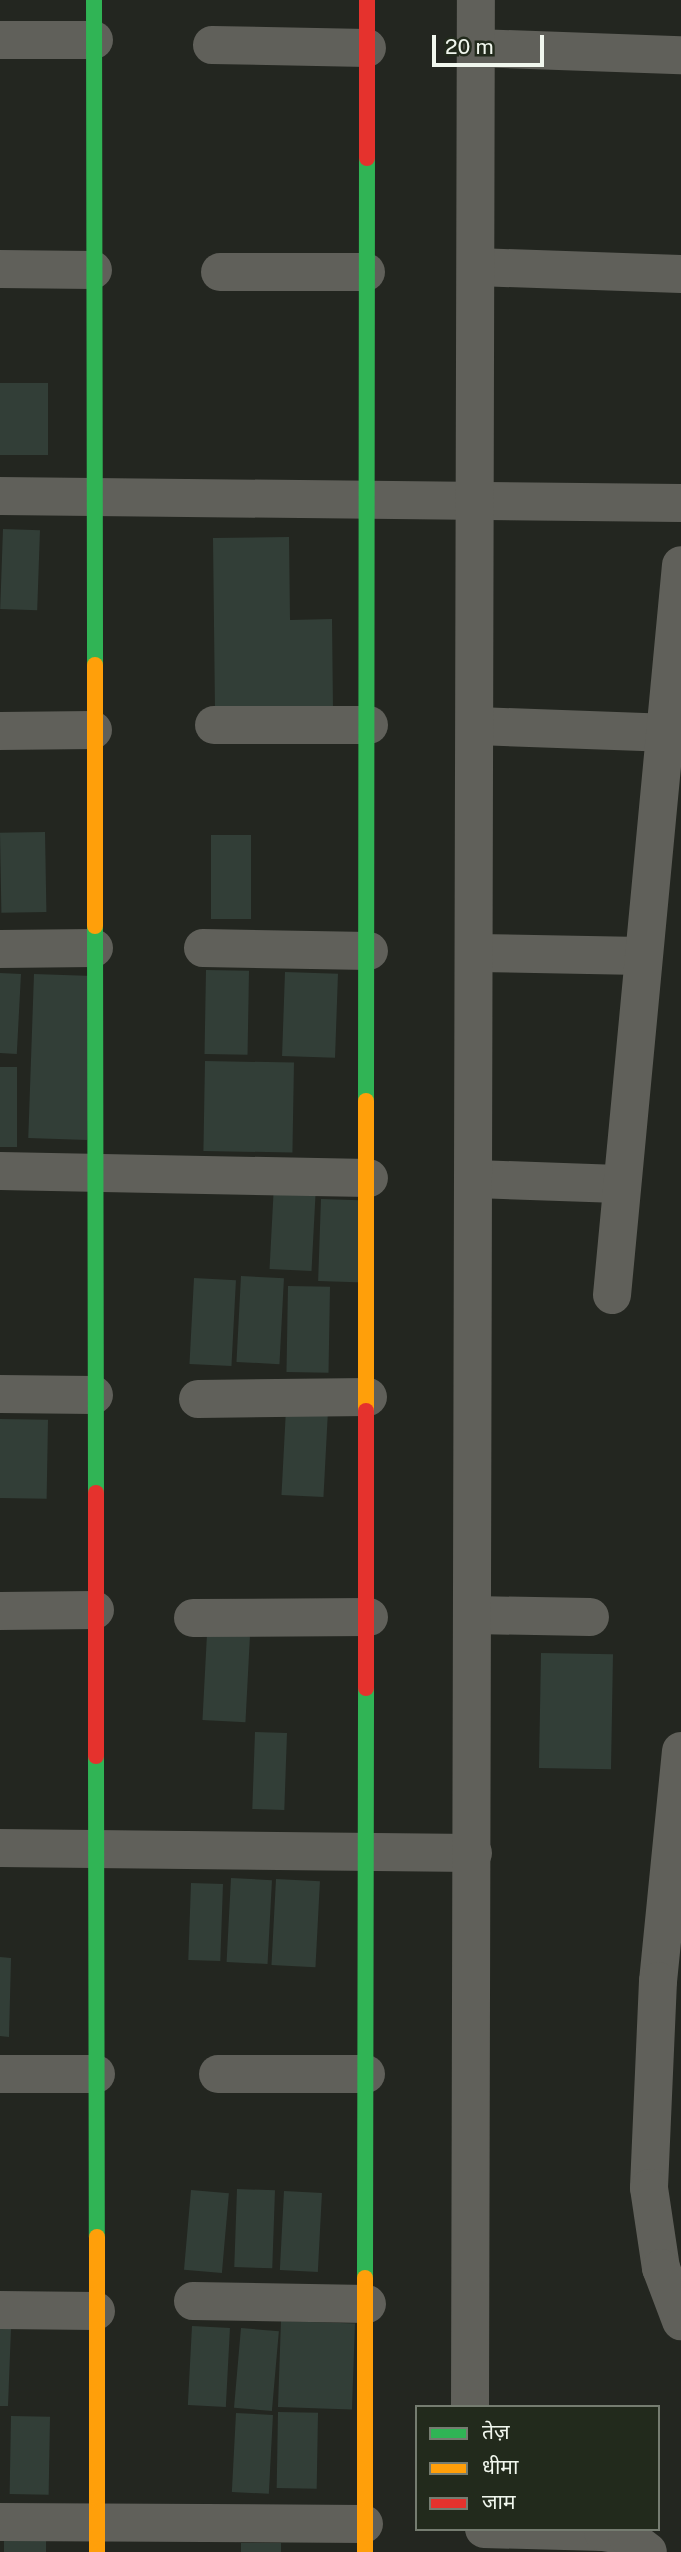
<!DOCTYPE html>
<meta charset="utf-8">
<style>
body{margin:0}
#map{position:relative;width:681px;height:2552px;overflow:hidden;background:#232620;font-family:"Public Sans","Noto Sans Devanagari",sans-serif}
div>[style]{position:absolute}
.building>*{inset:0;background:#323e37;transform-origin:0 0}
.street>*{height:38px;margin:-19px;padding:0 19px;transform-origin:19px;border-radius:19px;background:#60605a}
.fast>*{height:16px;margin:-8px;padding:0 8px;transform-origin:8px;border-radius:8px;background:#30b455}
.slow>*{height:16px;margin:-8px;padding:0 8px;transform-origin:8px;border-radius:8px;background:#ff9f0a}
.jam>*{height:16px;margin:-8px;padding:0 8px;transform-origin:8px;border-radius:8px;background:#e5322d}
span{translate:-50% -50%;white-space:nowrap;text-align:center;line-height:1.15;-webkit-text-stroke:5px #222a1c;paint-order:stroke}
.legend{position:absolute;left:415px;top:2405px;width:245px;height:126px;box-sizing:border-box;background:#222a1c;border:2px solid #757c70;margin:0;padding:9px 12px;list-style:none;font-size:21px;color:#f1f7ee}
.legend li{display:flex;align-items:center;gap:14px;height:35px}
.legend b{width:35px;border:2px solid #757c70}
.scale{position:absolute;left:432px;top:35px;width:112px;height:32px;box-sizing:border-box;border:4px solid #f1f7ee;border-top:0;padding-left:9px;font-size:21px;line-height:24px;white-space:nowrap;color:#f1f7ee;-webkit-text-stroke:5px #222a1c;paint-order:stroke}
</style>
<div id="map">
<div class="building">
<div style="left:48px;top:383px;width:72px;height:48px;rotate:90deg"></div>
<div style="left:3px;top:529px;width:37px;height:80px;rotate:2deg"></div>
<div style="clip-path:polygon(289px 537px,290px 620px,332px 619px,333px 710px,215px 711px,213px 538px)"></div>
<div style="left:45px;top:832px;width:80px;height:45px;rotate:89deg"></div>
<div style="left:211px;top:835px;width:40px;height:84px"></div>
<div style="left:206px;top:970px;width:43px;height:84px;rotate:1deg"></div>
<div style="left:285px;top:972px;width:53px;height:84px;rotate:2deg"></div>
<div style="left:0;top:973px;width:21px;height:80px;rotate:3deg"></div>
<div style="left:34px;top:974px;width:59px;height:164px;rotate:2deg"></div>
<div style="left:205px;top:1061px;width:89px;height:90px;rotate:1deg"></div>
<div style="left:0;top:1067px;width:17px;height:80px"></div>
<div style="left:274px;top:1184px;width:42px;height:85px;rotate:3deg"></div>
<div style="left:321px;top:1199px;width:46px;height:82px;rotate:2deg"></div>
<div style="left:241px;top:1276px;width:43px;height:86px;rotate:3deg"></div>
<div style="left:194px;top:1278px;width:42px;height:86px;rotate:3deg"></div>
<div style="left:288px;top:1286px;width:42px;height:86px;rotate:1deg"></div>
<div style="left:286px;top:1409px;width:42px;height:86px;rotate:3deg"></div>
<div style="left:0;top:1419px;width:48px;height:79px;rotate:1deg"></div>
<div style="left:207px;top:1634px;width:43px;height:86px;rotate:3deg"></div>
<div style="left:541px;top:1653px;width:72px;height:115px;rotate:1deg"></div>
<div style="left:255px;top:1732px;width:32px;height:77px;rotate:2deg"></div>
<div style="left:231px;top:1878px;width:41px;height:84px;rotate:3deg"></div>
<div style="left:276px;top:1879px;width:44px;height:86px;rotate:3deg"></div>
<div style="left:191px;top:1883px;width:32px;height:77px;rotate:2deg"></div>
<div style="clip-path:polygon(0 1957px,11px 1958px,9px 2037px,0 2036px)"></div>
<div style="left:237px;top:2189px;width:38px;height:78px;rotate:2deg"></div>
<div style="left:191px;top:2190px;width:38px;height:80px;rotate:5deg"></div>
<div style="left:284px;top:2191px;width:38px;height:79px;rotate:3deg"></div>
<div style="left:281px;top:2321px;width:74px;height:86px;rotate:2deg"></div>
<div style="left:192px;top:2326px;width:38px;height:79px;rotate:3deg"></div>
<div style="clip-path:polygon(0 2328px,11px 2328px,8px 2406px,0 2406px)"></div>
<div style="left:241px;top:2328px;width:38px;height:80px;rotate:5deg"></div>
<div style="left:278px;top:2412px;width:40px;height:76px;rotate:1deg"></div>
<div style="left:236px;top:2413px;width:37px;height:79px;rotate:3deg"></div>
<div style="left:11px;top:2416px;width:39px;height:78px;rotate:1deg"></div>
<div style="left:4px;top:2541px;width:42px;height:11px"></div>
<div style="left:241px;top:2543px;width:40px;height:9px"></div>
</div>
<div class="street">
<div style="left:0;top:40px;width:94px"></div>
<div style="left:212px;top:45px;width:155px;rotate:1.1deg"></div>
<div style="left:476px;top:48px;width:205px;rotate:2deg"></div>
<div style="left:477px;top:267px;width:204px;rotate:2deg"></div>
<div style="left:0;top:269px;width:93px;rotate:0.6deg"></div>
<div style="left:220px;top:272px;width:146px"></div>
<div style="left:0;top:496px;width:681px;rotate:0.59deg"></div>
<div style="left:214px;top:725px;width:155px"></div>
<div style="left:477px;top:726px;width:187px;rotate:2.1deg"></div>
<div style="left:0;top:731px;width:93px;rotate:-0.6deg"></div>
<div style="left:203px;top:948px;width:166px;rotate:1deg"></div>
<div style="left:0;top:949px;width:94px;rotate:-0.6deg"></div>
<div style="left:477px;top:953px;width:165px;rotate:1deg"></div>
<div style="left:0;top:1171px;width:369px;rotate:1.1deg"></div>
<div style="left:476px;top:1179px;width:143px;rotate:2deg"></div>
<div style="left:612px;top:1295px;width:733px;rotate:-84.6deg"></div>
<div style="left:0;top:1394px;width:94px;rotate:0.6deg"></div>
<div style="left:198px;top:1399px;width:170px;rotate:-0.7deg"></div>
<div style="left:0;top:1611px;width:95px;rotate:-0.6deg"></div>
<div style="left:474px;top:1615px;width:116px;rotate:1deg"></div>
<div style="left:193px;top:1618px;width:176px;rotate:-0.3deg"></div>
<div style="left:681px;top:1751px;width:231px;rotate:95.7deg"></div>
<div style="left:658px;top:1981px;width:207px;rotate:92.5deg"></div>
<div style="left:649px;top:2188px;width:81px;rotate:81.5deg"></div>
<div style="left:661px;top:2268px;width:57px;rotate:69.3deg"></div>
<div style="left:0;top:1848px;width:473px;rotate:0.6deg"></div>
<div style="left:0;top:2074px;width:96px"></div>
<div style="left:218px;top:2074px;width:148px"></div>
<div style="left:193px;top:2301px;width:174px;rotate:1deg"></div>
<div style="left:0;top:2310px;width:96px;rotate:0.6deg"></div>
<div style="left:470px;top:2407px;width:2407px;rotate:-89.86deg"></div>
<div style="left:0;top:2522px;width:364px;rotate:0.3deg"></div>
<div style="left:484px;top:2529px;width:119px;rotate:1.4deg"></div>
<div style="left:603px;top:2532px;width:24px;rotate:9deg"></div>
<div style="left:627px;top:2536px;width:26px;rotate:37deg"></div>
</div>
<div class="fast">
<div style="left:94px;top:0;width:665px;rotate:89.91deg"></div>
<div style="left:95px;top:926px;width:567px;rotate:89.9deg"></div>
<div style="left:366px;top:1101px;width:943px;rotate:-89.94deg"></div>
<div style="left:96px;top:1756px;width:481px;rotate:89.9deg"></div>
<div style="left:365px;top:2278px;width:590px;rotate:-89.9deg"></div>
</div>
<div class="slow">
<div style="left:95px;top:665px;width:261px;rotate:90deg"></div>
<div style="left:366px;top:1411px;width:310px;rotate:-90deg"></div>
<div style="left:97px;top:2237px;width:315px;rotate:90deg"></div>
<div style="left:365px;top:2552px;width:274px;rotate:-90deg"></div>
</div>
<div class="jam">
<div style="left:367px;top:158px;width:158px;rotate:-90deg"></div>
<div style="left:96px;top:1493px;width:263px;rotate:90deg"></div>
<div style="left:366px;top:1688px;width:277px;rotate:-90deg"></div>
</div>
<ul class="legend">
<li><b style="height:9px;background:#30b455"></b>तेज़</li>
<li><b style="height:9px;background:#ff9f0a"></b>धीमा</li>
<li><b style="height:9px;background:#e5322d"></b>जाम</li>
</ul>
<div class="scale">20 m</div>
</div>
